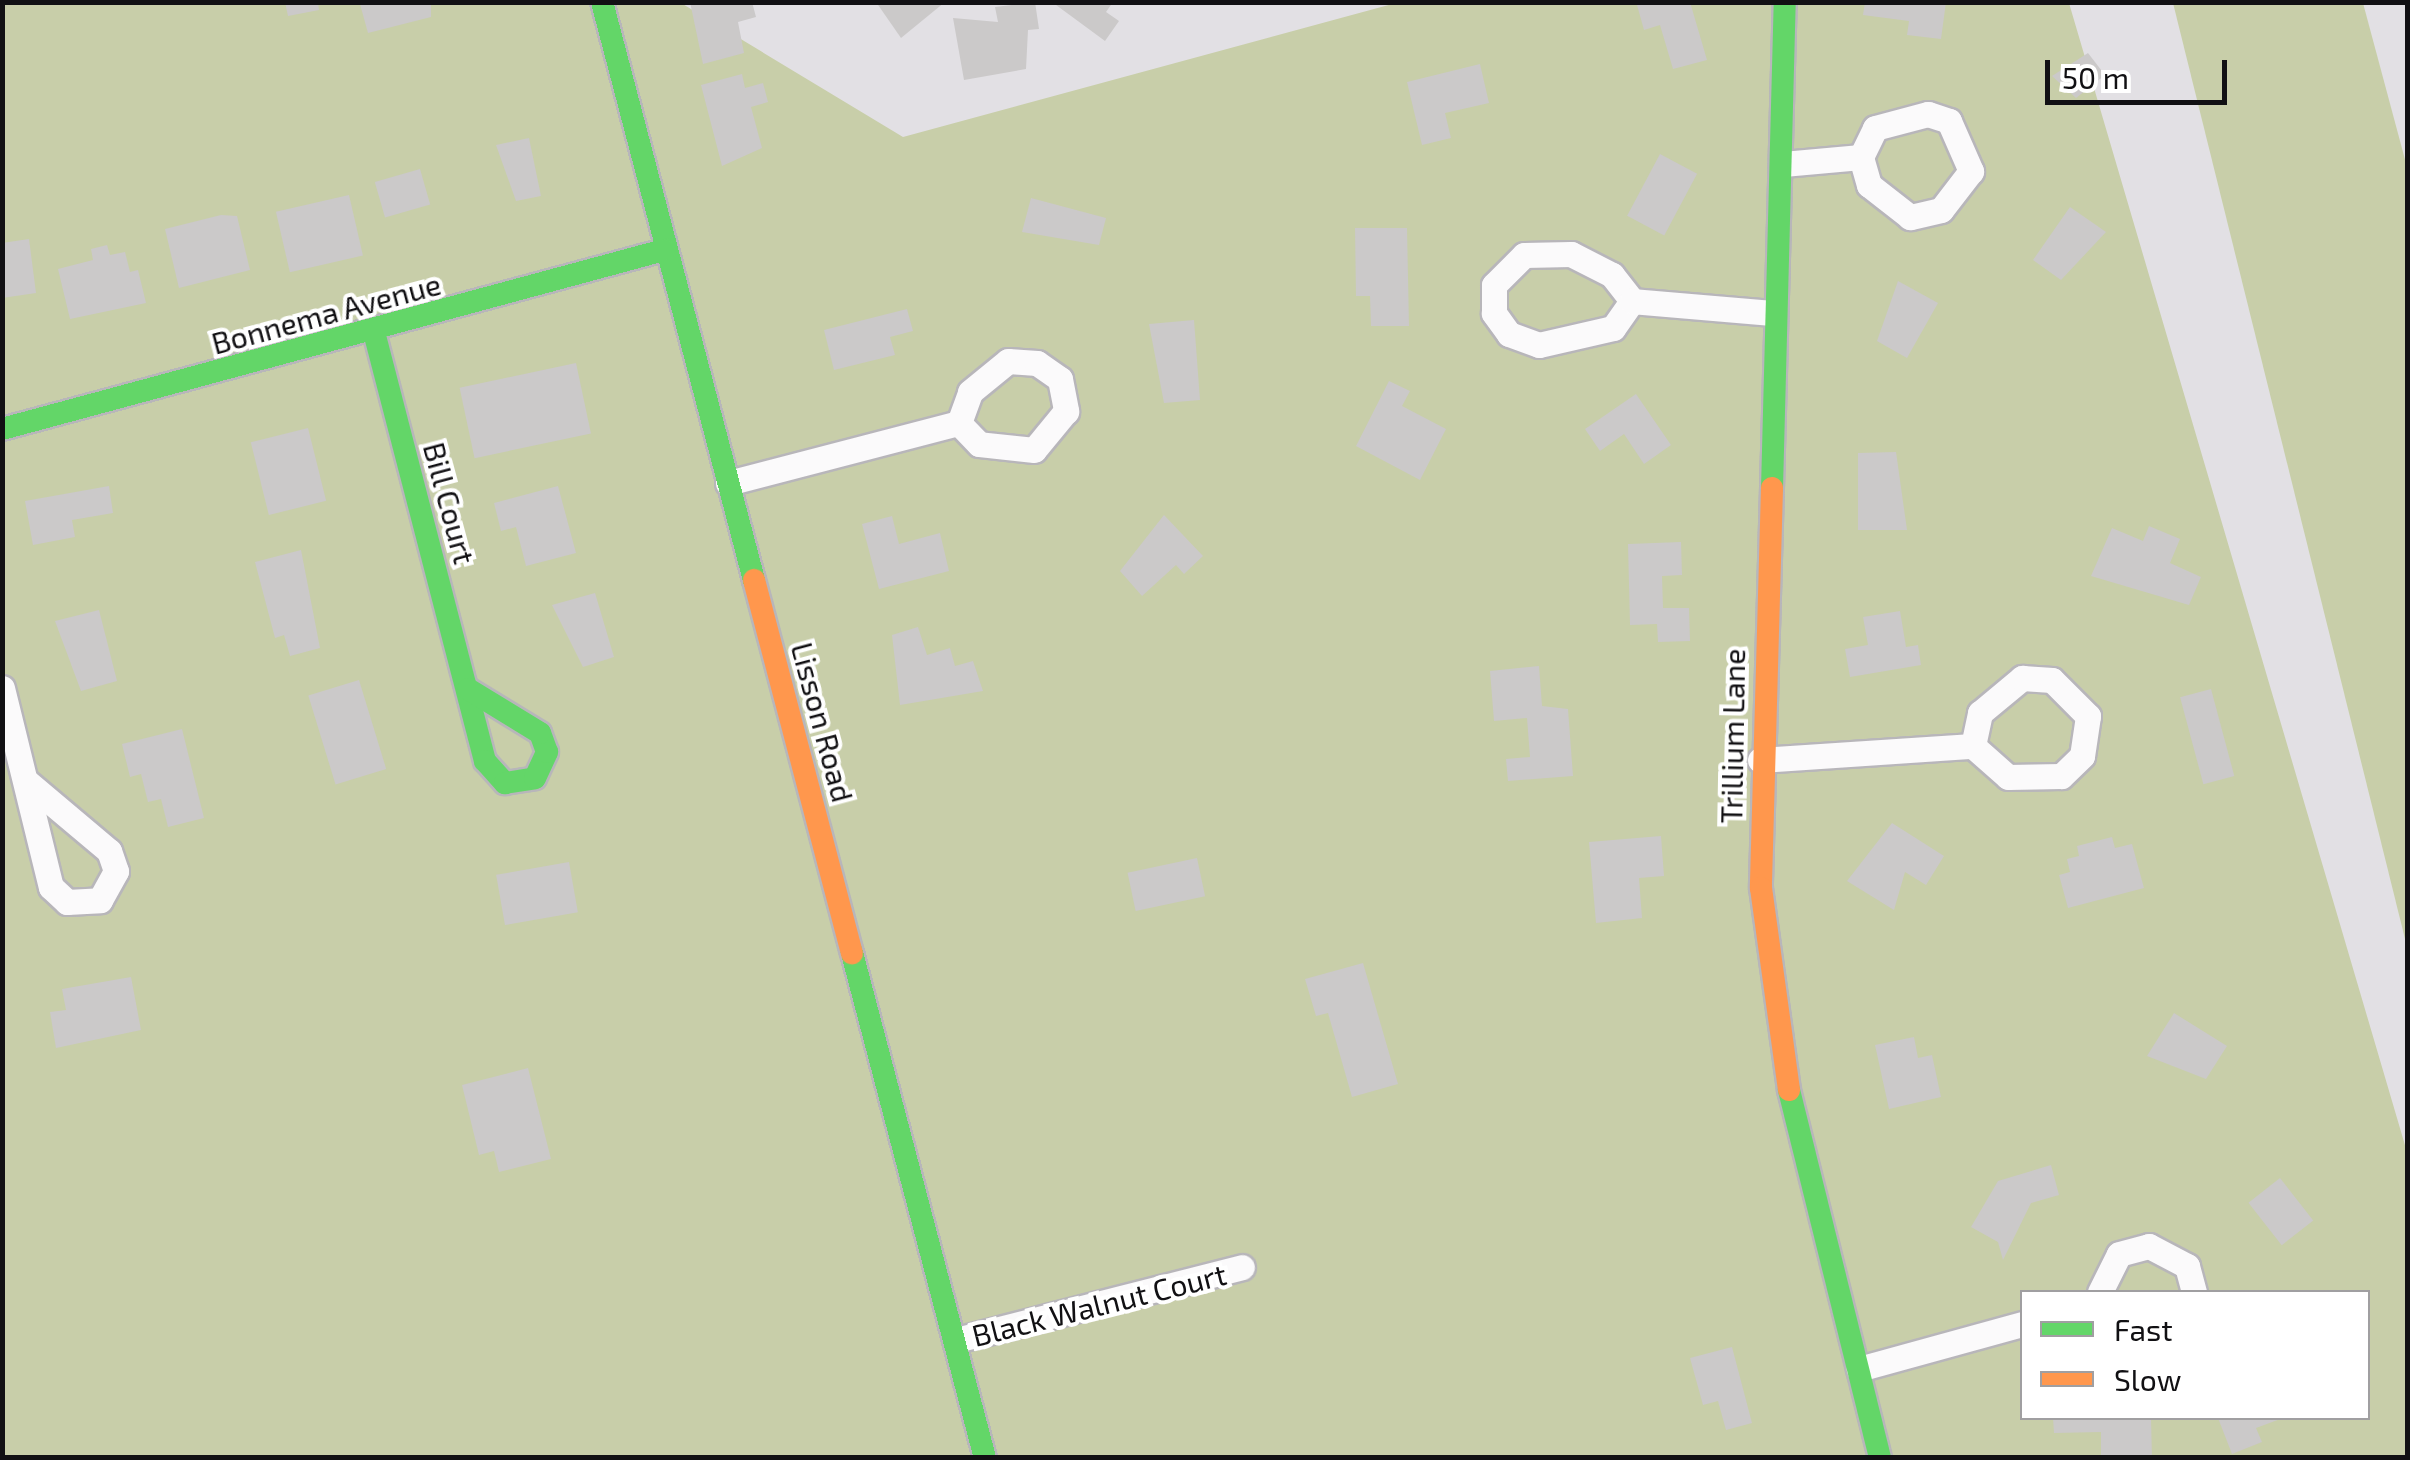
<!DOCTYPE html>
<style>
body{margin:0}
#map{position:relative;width:2410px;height:1460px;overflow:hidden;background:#e2e0e4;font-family:"Exo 2",sans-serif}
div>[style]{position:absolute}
.green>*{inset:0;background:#c8cea9}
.building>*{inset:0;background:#cbc9c9;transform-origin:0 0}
.roads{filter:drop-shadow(2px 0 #b8b6ba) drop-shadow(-2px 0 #b8b6ba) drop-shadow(0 2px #b8b6ba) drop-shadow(0 -2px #b8b6ba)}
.street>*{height:25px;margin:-12.5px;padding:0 12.5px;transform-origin:12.5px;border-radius:12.5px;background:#fbfafb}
.fast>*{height:22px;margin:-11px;padding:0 11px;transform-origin:11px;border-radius:11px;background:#63d668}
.slow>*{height:22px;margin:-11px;padding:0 11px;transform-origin:11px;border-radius:11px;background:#ff974d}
span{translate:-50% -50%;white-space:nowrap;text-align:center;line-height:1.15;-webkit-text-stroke:8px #fff;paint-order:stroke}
.street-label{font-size:30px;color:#111013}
.frame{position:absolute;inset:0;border:5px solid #111013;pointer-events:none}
.legend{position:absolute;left:2020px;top:1290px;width:350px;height:130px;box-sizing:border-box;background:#fff;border:2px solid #a09fa1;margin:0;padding:12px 18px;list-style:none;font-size:30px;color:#111013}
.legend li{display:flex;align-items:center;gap:20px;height:50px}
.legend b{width:50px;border:2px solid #a09fa1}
.scale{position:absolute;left:2045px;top:60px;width:182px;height:45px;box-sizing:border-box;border:5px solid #111013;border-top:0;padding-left:12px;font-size:30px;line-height:35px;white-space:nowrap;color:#111013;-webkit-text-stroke:8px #fff;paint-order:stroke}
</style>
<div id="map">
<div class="green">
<div style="clip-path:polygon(evenodd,3px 3px,681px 3px,903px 137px,1396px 3px,2069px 3px,2407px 1152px,2407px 1457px,3px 1458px,3px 3px,2022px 1292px,2368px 1292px,2368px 1418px,2022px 1418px,2022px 1292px)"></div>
<div style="clip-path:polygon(2173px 3px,2363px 3px,2407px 167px,2407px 947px)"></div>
</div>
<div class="building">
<div style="clip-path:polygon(285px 2px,318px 2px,319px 10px,288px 16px)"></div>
<div style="clip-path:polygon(431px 2px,431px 17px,368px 33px,360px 4px)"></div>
<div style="clip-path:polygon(690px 2px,752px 2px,756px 17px,738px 22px,744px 53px,703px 64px)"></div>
<div style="clip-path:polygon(876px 2px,945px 2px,901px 38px)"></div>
<div style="clip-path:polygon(1035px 2px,1039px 29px,1028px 30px,1026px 69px,964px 80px,953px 18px,998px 22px,995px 7px)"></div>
<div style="clip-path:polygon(1052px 2px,1113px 2px,1106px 12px,1119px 21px,1105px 41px)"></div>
<div style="clip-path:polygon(1645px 2px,1690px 2px,1707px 60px,1673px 69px,1660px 25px,1644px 30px,1637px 5px)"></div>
<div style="clip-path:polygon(1865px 2px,1946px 2px,1941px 39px,1907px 35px,1909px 21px,1863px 15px)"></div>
<div style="clip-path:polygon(2088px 53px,2105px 75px,2076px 98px,2052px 76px)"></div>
<div style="clip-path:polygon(1480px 64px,1489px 103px,1445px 113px,1451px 138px,1422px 145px,1407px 82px)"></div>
<div style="clip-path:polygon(742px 74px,745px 88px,763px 83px,768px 102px,751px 107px,762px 148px,722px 166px,701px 85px)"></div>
<div style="clip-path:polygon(529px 138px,541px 196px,516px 201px,496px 145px)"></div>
<div style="left:1660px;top:154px;width:42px;height:70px;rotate:28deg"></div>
<div style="left:420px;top:169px;width:37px;height:47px;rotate:74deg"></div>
<div style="left:349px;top:195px;width:62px;height:75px;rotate:77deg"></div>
<div style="clip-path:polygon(1031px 198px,1106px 218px,1099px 245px,1022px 232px)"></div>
<div style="clip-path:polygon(2070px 207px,2106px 232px,2061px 280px,2033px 260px)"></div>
<div style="clip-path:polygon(221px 215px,237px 216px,250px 270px,179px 288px,165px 229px)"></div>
<div style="clip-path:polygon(1355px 228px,1407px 228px,1409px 326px,1371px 326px,1370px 296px,1356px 296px)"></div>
<div style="clip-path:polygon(29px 239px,36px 293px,2px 298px,2px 243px)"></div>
<div style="clip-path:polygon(107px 245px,110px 255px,125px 252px,130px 272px,138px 270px,146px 303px,70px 319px,58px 269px,93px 260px,91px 249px)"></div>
<div style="clip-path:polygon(1898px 281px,1938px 303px,1907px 358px,1877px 341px)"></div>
<div style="clip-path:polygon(907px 309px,913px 331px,890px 337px,895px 355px,834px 370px,824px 330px)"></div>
<div style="clip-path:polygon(1194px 320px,1200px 400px,1164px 403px,1149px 324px)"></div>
<div style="left:576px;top:363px;width:72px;height:119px;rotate:78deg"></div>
<div style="clip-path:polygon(1389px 381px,1410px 391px,1402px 406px,1446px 429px,1420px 480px,1356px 446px)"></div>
<div style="clip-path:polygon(1636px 394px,1671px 445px,1644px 464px,1624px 434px,1600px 451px,1585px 429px)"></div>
<div style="left:308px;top:428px;width:75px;height:59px;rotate:76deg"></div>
<div style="clip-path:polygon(1896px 452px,1907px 530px,1858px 530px,1858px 453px)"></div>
<div style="clip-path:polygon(109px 486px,113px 513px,72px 520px,75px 537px,33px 545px,25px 501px)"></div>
<div style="clip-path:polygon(558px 486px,576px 553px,526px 566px,516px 527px,501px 531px,494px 503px)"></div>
<div style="clip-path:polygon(1164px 515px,1203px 556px,1184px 574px,1176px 565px,1142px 596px,1120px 571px)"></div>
<div style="clip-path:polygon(892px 516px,899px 544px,940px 533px,949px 571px,879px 589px,862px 524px)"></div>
<div style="clip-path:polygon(2149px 526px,2180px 539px,2170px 563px,2201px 577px,2189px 605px,2091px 576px,2112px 528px,2143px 541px)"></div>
<div style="clip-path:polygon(1681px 542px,1682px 575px,1662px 576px,1663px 608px,1689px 608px,1690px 641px,1658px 642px,1657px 624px,1630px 625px,1628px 544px)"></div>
<div style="clip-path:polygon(301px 550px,320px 648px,290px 656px,284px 635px,275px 638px,255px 562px)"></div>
<div style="clip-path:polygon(595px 593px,614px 657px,583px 667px,552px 605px)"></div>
<div style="clip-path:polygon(99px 610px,117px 681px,81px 691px,55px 621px)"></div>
<div style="clip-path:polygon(1900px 611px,1906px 647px,1918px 645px,1921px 665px,1850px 677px,1845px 649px,1868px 645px,1863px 617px)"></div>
<div style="clip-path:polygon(918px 627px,927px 655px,950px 648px,955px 666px,973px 661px,983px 691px,900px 705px,892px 635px)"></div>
<div style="clip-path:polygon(1539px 666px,1542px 706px,1568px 709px,1573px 776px,1508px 781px,1506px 759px,1530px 757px,1527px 718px,1494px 721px,1490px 671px)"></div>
<div style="left:359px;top:680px;width:93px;height:53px;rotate:73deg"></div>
<div style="left:2211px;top:689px;width:90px;height:32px;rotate:75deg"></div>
<div style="clip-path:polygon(182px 729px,204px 818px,168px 827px,161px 799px,148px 802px,141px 774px,130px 777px,122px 744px)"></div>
<div style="clip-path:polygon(1892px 823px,1944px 856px,1926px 885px,1905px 872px,1894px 910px,1847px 881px)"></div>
<div style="clip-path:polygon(1661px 836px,1664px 876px,1639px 878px,1642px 918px,1596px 923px,1589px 842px)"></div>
<div style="clip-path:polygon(2112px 837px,2115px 848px,2132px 844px,2144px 888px,2068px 908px,2059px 875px,2070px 872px,2067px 859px,2079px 856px,2077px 846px)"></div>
<div style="left:1197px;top:858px;width:39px;height:71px;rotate:78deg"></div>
<div style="left:569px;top:862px;width:51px;height:74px;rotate:80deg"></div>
<div style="clip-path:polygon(1363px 963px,1398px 1084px,1352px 1097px,1328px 1013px,1316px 1016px,1305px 979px)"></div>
<div style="clip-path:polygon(131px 977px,141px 1030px,56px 1048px,50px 1012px,66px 1010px,62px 989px)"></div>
<div style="clip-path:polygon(2174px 1013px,2227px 1046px,2206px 1079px,2147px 1056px)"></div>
<div style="clip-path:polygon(1914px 1037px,1918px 1058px,1932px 1055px,1941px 1097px,1889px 1109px,1875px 1045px)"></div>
<div style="clip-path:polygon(528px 1068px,551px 1159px,499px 1172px,494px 1151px,479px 1155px,462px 1085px)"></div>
<div style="clip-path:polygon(2051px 1165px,2059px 1195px,2031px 1203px,2003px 1260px,1998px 1242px,1971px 1227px,1998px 1181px)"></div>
<div style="left:2280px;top:1178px;width:54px;height:40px;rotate:52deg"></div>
<div style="clip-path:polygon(1732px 1347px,1752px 1423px,1726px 1430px,1718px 1401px,1703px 1405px,1690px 1358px)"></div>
<div style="clip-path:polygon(2053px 1418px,2151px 1418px,2152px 1458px,2101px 1458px,2101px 1432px,2054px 1433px)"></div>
<div style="clip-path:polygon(2218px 1418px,2283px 1418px,2256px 1428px,2262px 1442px,2232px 1454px)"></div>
</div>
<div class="roads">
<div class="street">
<div style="left:1783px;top:164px;width:78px;rotate:-5.1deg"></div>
<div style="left:1861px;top:157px;width:32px;rotate:-64deg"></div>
<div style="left:1875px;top:128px;width:55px;rotate:-14.8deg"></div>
<div style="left:1928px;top:114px;width:22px;rotate:18deg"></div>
<div style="left:1949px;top:121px;width:55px;rotate:66.3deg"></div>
<div style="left:1971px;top:171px;width:49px;rotate:127.6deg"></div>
<div style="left:1941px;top:210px;width:32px;rotate:167deg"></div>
<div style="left:1910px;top:217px;width:52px;rotate:-142deg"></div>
<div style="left:1869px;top:185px;width:29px;rotate:-106deg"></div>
<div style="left:1632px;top:301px;width:33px;rotate:125deg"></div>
<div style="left:1613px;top:328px;width:76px;rotate:167.1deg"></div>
<div style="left:1539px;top:345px;width:32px;rotate:-160deg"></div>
<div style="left:1509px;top:334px;width:26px;rotate:-126deg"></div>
<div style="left:1494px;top:313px;width:28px;rotate:-90deg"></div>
<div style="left:1494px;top:285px;width:42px;rotate:-45deg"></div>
<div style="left:1524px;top:255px;width:47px;rotate:-1.2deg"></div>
<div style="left:1571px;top:254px;width:46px;rotate:27.1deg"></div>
<div style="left:1612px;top:275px;width:33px;rotate:52deg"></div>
<div style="left:1632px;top:301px;width:140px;rotate:4.9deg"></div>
<div style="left:728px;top:483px;width:239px;rotate:-14.6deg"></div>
<div style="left:959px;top:423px;width:33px;rotate:-70deg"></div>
<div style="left:970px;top:392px;width:49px;rotate:-39.2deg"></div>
<div style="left:1008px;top:361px;width:29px;rotate:4deg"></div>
<div style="left:1037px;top:363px;width:28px;rotate:35deg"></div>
<div style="left:1060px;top:379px;width:33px;rotate:79deg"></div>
<div style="left:1066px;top:411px;width:50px;rotate:129.4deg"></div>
<div style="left:1034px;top:450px;width:55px;rotate:-173.8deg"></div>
<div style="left:979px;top:444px;width:29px;rotate:-134deg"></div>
<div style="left:2px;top:688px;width:205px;rotate:76.2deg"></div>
<div style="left:51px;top:887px;width:22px;rotate:43deg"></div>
<div style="left:67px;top:902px;width:33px;rotate:-3deg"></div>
<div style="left:100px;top:900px;width:33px;rotate:-61deg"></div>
<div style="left:116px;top:871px;width:21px;rotate:-109deg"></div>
<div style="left:109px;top:851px;width:107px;rotate:-139.9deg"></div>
<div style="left:1760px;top:760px;width:213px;rotate:-3.8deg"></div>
<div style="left:1973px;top:746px;width:34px;rotate:-78deg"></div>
<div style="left:1980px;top:713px;width:55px;rotate:-39.8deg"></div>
<div style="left:2022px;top:678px;width:30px;rotate:4deg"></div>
<div style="left:2052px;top:680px;width:51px;rotate:45deg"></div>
<div style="left:2088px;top:716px;width:40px;rotate:98.5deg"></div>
<div style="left:2082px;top:756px;width:29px;rotate:136deg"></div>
<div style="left:2061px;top:776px;width:53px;rotate:178.9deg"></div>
<div style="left:2008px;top:777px;width:47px;rotate:-138.5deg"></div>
<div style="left:2100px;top:1292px;width:42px;rotate:-63.4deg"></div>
<div style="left:2119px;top:1254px;width:31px;rotate:-15deg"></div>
<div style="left:2149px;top:1246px;width:43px;rotate:27.8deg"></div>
<div style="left:2187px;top:1266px;width:27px;rotate:75deg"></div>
<div style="left:956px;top:1340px;width:295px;rotate:-14.3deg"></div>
<div style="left:1859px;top:1369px;width:169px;rotate:-15.4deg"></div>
</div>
<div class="fast">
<div style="left:602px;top:2px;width:598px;rotate:75.27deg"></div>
<div style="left:374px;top:332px;width:443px;rotate:75.5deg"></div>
<div style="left:485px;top:761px;width:30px;rotate:48deg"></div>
<div style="left:505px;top:783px;width:30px;rotate:-9deg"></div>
<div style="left:535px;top:778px;width:29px;rotate:-65deg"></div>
<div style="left:547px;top:752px;width:20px;rotate:-110deg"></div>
<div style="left:540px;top:733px;width:84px;rotate:-148.6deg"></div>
<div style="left:2px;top:429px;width:686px;rotate:-15.13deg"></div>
<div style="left:1772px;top:488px;width:486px;rotate:-88.5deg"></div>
<div style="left:852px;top:953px;width:522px;rotate:75.25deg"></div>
<div style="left:1789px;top:1090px;width:379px;rotate:76.1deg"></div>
</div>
<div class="slow">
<div style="left:1772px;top:488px;width:400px;rotate:91.6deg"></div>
<div style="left:1761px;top:888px;width:204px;rotate:82.1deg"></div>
<div style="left:754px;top:580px;width:386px;rotate:75.3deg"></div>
</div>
</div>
<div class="street-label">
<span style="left:326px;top:313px;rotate:-15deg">Bonnema Avenue</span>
<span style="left:450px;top:503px;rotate:75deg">Bill Court</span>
<span style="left:823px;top:722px;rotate:75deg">Lisson Road</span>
<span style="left:1732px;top:736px;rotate:-89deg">Trillium Lane</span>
<span style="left:1099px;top:1304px;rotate:-14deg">Black Walnut Court</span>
</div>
<div class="frame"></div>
<ul class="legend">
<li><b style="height:12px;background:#63d668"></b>Fast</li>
<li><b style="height:12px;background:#ff974d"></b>Slow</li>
</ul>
<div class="scale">50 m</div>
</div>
